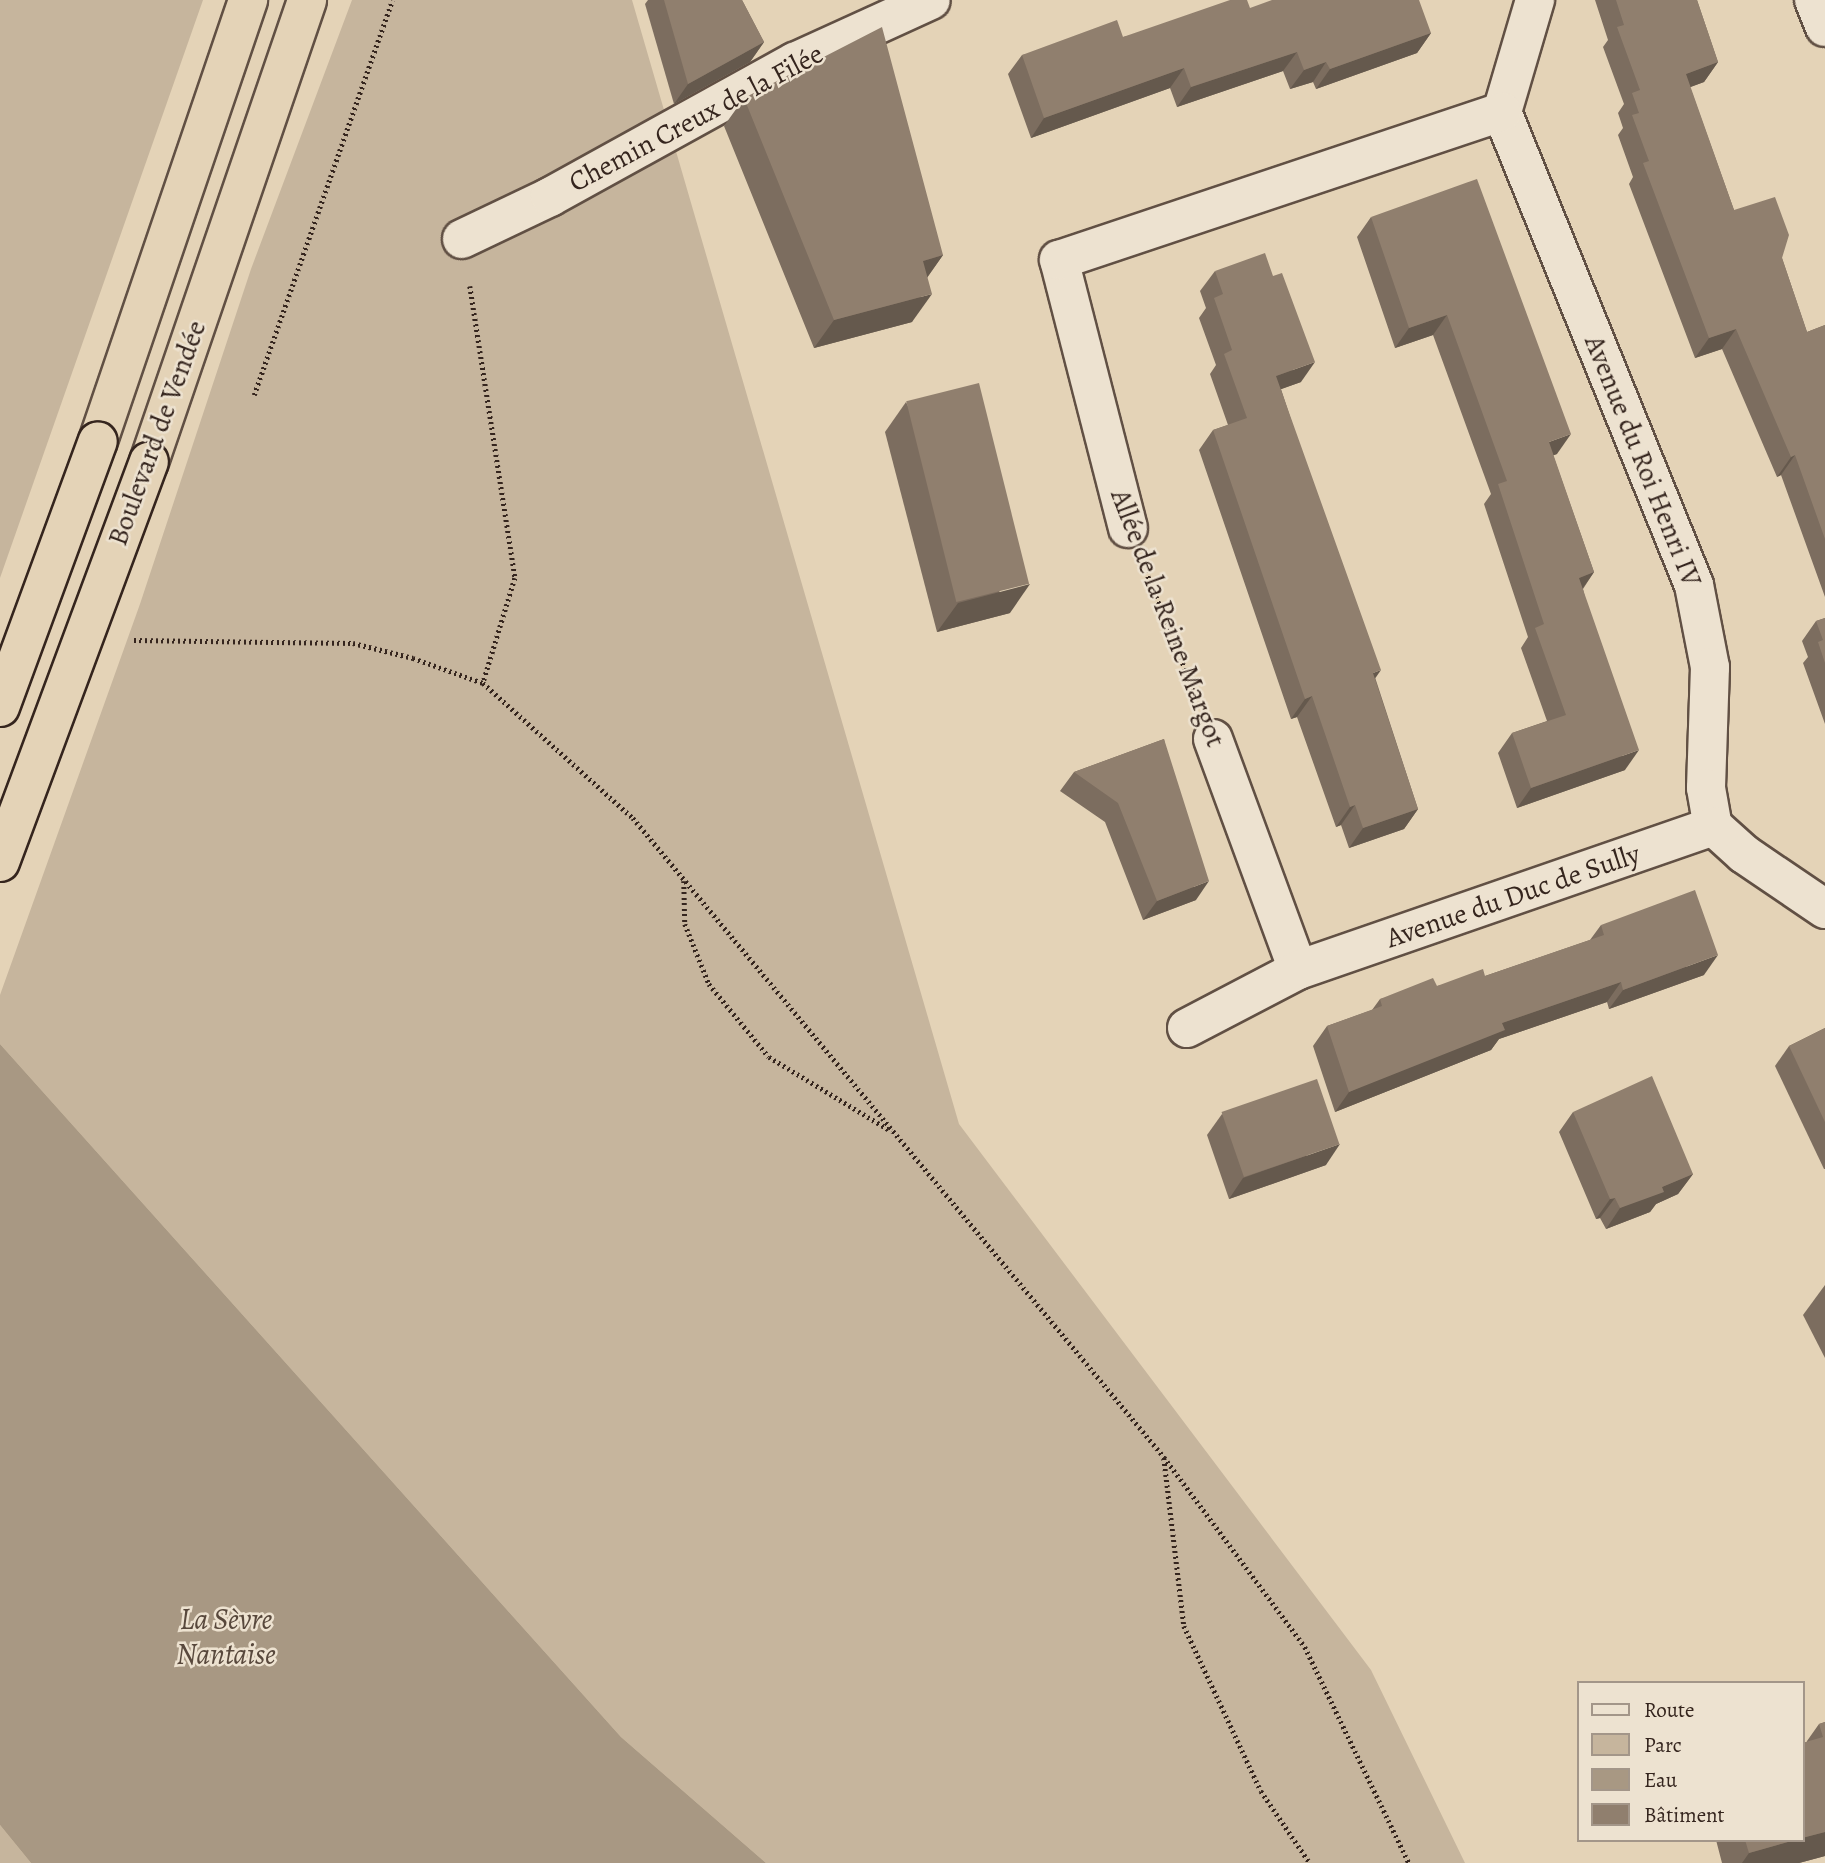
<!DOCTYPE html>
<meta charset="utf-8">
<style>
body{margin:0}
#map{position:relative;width:1825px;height:1863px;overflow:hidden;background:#e4d3b7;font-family:Alegreya,serif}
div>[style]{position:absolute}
.green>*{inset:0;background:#c6b59d}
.water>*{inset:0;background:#a89883}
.path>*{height:4.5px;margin-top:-2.25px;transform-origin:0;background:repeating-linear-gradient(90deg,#35251e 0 2px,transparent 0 5.5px)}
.roads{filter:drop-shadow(2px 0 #615044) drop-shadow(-2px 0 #615044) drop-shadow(0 2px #615044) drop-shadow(0 -2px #615044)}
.street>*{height:38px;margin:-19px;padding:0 19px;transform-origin:19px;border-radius:19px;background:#ede2d0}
.secondary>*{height:38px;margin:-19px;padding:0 19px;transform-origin:19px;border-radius:19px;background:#ede2d0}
.highway>*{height:38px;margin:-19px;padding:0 19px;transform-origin:19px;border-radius:19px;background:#e4d3b7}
.bridges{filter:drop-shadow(2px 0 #35251e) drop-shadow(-2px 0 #35251e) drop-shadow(0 2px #35251e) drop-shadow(0 -2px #35251e)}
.highway-bridge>*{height:38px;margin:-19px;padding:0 19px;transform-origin:19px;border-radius:19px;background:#e4d3b7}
.wall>*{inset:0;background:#7c6d5f}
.shaded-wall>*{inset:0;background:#65594d}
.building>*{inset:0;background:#907f6e;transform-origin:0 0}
span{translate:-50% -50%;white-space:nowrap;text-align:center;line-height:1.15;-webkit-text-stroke:5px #ede2d0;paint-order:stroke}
.street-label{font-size:28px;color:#35251e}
.water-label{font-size:30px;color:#58483c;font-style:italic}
.legend{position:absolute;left:1577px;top:1681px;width:228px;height:161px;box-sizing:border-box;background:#ede2d0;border:2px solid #a39689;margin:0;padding:9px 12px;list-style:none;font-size:21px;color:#35251e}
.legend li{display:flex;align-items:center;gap:14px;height:35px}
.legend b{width:35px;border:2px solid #a39689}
</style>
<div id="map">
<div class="green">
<div style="clip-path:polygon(0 0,203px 0,0 578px)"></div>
<div style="clip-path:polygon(352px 0,632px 0,959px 1124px,1371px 1670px,1465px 1863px,766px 1863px,621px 1737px,0 1044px,0 995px,140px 604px,251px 269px)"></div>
<div style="clip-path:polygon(0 1825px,31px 1863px,0 1863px)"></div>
</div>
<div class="water">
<div style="clip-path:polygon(0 1044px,621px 1737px,766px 1863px,31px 1863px,0 1825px)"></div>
</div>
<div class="path">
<div style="left:470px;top:286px;width:295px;rotate:81.2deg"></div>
<div style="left:515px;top:578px;width:110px;rotate:106.9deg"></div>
<div style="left:254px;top:395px;width:418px;rotate:-70.7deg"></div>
<div style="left:1146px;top:571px;width:135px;rotate:68.2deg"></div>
<div style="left:134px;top:640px;width:219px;rotate:0.8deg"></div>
<div style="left:353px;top:643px;width:62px;rotate:14deg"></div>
<div style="left:413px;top:658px;width:74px;rotate:19.7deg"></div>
<div style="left:483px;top:683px;width:202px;rotate:42deg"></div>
<div style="left:633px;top:818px;width:831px;rotate:50.27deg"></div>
<div style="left:1164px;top:1457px;width:237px;rotate:53.4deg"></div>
<div style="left:1305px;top:1647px;width:240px;rotate:64.3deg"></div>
<div style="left:684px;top:881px;width:43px;rotate:88.7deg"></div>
<div style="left:685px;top:924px;width:65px;rotate:68.2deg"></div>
<div style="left:709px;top:984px;width:94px;rotate:50.6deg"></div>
<div style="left:769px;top:1057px;width:143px;rotate:31.2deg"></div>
<div style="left:1164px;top:1458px;width:169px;rotate:83.2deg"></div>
<div style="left:1184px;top:1626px;width:182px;rotate:65deg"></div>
<div style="left:1261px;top:1791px;width:87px;rotate:55.8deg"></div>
</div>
<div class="roads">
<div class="street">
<div style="left:1535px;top:0;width:117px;rotate:106.4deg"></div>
<div style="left:1502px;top:112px;width:510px;rotate:67.91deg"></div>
<div style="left:1694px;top:585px;width:84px;rotate:79deg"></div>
<div style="left:1710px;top:667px;width:121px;rotate:91.9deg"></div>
<div style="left:1706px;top:788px;width:39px;rotate:80deg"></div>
<div style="left:462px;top:239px;width:98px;rotate:-25.5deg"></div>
<div style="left:550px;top:197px;width:280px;rotate:-28.9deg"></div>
<div style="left:795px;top:62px;width:149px;rotate:-24.5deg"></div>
<div style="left:1128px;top:528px;width:277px;rotate:-104.4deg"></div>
<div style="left:1059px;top:260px;width:467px;rotate:-18.5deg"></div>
<div style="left:1213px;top:739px;width:246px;rotate:69.8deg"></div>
<div style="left:1187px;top:1028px;width:125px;rotate:-27.6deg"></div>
<div style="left:1298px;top:970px;width:439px;rotate:-19.1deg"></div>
<div style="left:1713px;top:826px;width:42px;rotate:42.1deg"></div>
<div style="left:1744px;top:854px;width:98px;rotate:34.2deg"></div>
</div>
<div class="secondary">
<div style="left:1814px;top:0;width:29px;rotate:68deg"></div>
</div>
<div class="highway">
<div style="left:98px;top:441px;width:466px;rotate:-71.2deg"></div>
<div style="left:149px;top:462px;width:488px;rotate:-71.1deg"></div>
</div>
</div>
<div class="bridges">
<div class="highway-bridge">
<div style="left:0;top:707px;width:283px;rotate:-69.8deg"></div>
<div style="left:0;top:862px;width:427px;rotate:-69.6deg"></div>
</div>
</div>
<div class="wall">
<div style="clip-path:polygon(648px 0,742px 0,764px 42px,750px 62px,674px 104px,645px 4px)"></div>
<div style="clip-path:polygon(1595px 0,1697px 0,1718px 62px,1704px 82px,1690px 87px,1734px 210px,1782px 258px,1807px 332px,1825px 325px,1825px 597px,1781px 475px,1777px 477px,1722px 349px,1695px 358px,1629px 184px,1633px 177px,1618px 135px,1623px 128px,1618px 113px,1624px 104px,1603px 47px,1608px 40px)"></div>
<div style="clip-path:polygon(1250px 8px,1431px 33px,1417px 53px,1316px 89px,1313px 82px,1290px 89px,1283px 71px,1177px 107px,1170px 88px,1031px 138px,1008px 74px,1022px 55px,1123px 37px)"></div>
<div style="clip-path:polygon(744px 98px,943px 255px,927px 278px,912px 322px,814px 348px,724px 126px)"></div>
<div style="clip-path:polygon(1371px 217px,1557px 454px,1553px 455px,1594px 572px,1583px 589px,1625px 770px,1517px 808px,1498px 753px,1512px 733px,1547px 721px,1521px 648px,1528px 637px,1484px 504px,1491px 494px,1433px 335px,1395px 348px,1357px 237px)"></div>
<div style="clip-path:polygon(1215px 271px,1301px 382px,1281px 389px,1418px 809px,1404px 829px,1349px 848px,1341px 825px,1336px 827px,1297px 717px,1291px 719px,1199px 450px,1213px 430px,1228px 425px,1210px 374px,1216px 365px,1199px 318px,1206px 308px,1200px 291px)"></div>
<div style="clip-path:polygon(906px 402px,1010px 613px,937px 632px,885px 432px)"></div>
<div style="clip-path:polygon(1825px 618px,1825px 724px,1803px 663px,1808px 657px,1802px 641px,1816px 621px)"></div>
<div style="clip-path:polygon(1164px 739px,1196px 900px,1143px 920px,1105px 822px,1060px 791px,1074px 772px)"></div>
<div style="clip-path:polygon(1601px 925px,1704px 975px,1609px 1009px,1607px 1002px,1499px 1039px,1491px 1050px,1335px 1112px,1313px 1046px,1327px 1026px,1372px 1010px,1380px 999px,1437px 986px,1485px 976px,1590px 940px)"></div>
<div style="clip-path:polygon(1825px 1028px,1825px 1169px,1824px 1169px,1775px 1066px,1789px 1046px)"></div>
<div style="clip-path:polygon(1573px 1112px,1693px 1174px,1678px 1194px,1656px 1204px,1650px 1212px,1606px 1229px,1600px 1218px,1596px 1219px,1559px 1132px)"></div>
<div style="clip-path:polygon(1222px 1114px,1326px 1165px,1229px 1199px,1207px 1135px)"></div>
<div style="clip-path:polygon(1825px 1285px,1825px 1358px,1803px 1315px)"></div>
<div style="clip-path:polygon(1825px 1722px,1825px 1856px,1799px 1863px,1722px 1863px,1716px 1840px,1802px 1840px,1807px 1741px,1819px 1724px)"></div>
</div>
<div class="shaded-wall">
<div style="clip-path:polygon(1431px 33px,1417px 53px,1316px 89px,1330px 69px)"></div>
<div style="clip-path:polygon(764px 42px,750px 62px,674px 104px,688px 84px)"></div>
<div style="clip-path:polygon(1297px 52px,1283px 71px,1177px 107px,1191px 87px)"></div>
<div style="clip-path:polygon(1326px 62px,1313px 82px,1290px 89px,1304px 70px)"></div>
<div style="clip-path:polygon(1718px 62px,1704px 82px,1672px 94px,1686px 74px)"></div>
<div style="clip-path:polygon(1184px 68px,1170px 88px,1031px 138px,1044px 118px)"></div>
<div style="clip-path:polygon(943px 255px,923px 283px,923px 261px)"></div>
<div style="clip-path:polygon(932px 294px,912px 322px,814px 348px,834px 320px)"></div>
<div style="clip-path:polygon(1447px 315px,1433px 335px,1395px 348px,1409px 328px)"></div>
<div style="clip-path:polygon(1736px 329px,1722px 349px,1695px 358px,1709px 338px)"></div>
<div style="clip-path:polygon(1315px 362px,1301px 382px,1262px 396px,1276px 376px)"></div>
<div style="clip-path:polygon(1571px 434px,1557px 454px,1535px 462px,1549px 442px)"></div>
<div style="clip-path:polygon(1795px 455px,1781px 475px,1777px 477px,1791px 457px)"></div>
<div style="clip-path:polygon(1594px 572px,1580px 592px,1579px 578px)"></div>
<div style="clip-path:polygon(1030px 584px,1010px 613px,937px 632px,958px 603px)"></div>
<div style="clip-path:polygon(1381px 670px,1367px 690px,1373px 673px)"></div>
<div style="clip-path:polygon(1312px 696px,1297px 717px,1291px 719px,1305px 699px)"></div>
<div style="clip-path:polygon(1639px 750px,1625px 770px,1517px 808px,1531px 788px)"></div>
<div style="clip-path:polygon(1355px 805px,1341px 825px,1336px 827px,1350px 807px)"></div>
<div style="clip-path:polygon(1418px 809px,1404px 829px,1349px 848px,1363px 828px)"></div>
<div style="clip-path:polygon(1209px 881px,1196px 900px,1143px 920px,1157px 901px)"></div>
<div style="clip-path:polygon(1718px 955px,1704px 975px,1609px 1009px,1623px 990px)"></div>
<div style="clip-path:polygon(1621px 982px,1607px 1002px,1499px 1039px,1491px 1050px,1335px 1112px,1349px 1092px,1502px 1023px)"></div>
<div style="clip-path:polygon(1340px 1144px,1326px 1165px,1229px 1199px,1243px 1178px)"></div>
<div style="clip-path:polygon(1693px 1174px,1678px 1194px,1656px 1204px,1650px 1212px,1606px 1229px,1620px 1208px,1662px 1187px)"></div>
<div style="clip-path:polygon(1615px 1198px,1600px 1218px,1596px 1219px,1610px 1199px)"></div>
<div style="clip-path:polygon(1825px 1832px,1825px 1856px,1799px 1863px,1742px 1863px,1749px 1853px,1795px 1840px,1802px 1840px,1802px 1838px)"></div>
</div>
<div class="building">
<div style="clip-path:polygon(664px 0,742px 0,764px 42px,688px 84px)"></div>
<div style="clip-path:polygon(1230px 0,1247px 0,1250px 8px,1272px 0,1419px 0,1431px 33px,1330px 69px,1326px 62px,1304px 70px,1297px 52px,1191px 87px,1184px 68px,1044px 118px,1022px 55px,1117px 20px,1123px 37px)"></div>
<div style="clip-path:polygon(1616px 0,1697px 0,1718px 62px,1686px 74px,1734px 210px,1775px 197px,1789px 235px,1782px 258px,1807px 332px,1825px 325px,1825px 539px,1795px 455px,1791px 457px,1736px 329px,1709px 338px,1643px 163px,1649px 161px,1632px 115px,1639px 113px,1632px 93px,1640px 90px,1617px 27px,1624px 25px)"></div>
<div style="clip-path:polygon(882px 27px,943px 255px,923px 261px,932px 294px,834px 320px,744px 98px)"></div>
<div style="clip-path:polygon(1477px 179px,1571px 434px,1549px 442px,1594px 572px,1579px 578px,1639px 750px,1531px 788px,1512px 733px,1566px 715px,1535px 628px,1544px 624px,1498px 484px,1507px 481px,1447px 315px,1409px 328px,1371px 217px)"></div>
<div style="clip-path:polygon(1265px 253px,1273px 276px,1282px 273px,1315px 362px,1276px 376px,1381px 670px,1373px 673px,1418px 809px,1363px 828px,1355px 805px,1350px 807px,1312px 696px,1305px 699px,1213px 430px,1247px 418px,1224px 354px,1232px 350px,1214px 298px,1223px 294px,1215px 271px)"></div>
<div style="left:979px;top:383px;width:207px;height:75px;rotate:76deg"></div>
<div style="clip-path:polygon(1825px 618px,1825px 663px,1818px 642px,1823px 640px,1816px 621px)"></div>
<div style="clip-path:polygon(1164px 739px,1209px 881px,1157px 901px,1118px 803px,1074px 772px)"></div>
<div style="clip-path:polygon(1695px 890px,1718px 955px,1623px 990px,1621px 982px,1502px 1023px,1505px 1030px,1349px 1092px,1327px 1026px,1382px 1006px,1380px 999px,1433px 978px,1437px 986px,1483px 969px,1485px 976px,1604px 935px,1601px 925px)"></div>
<div style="clip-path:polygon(1825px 1028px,1825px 1122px,1789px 1046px)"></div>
<div style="clip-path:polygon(1652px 1076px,1693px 1174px,1662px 1187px,1664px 1192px,1620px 1208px,1615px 1198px,1610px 1199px,1573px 1112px)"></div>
<div style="left:1317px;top:1079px;width:69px;height:101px;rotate:71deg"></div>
<div style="clip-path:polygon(1825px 1722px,1825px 1832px,1802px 1838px,1802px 1743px,1823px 1737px,1819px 1724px)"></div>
<div style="clip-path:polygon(1745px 1840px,1795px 1840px,1749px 1853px)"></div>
</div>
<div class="street-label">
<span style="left:696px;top:118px;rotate:-28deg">Chemin Creux de la Filée</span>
<span style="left:157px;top:433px;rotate:-70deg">Boulevard de Vendée</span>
<span style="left:1643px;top:461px;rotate:68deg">Avenue du Roi Henri IV</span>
<span style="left:1168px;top:618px;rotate:69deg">Allée de la Reine Margot</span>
<span style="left:1513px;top:896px;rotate:-19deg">Avenue du Duc de Sully</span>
</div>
<div class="water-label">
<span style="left:226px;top:1636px">La Sèvre<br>Nantaise</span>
</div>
<ul class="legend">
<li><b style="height:9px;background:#ede2d0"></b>Route</li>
<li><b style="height:19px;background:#c6b59d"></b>Parc</li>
<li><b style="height:19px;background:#a89883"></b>Eau</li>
<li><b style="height:19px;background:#907f6e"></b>Bâtiment</li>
</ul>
</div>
